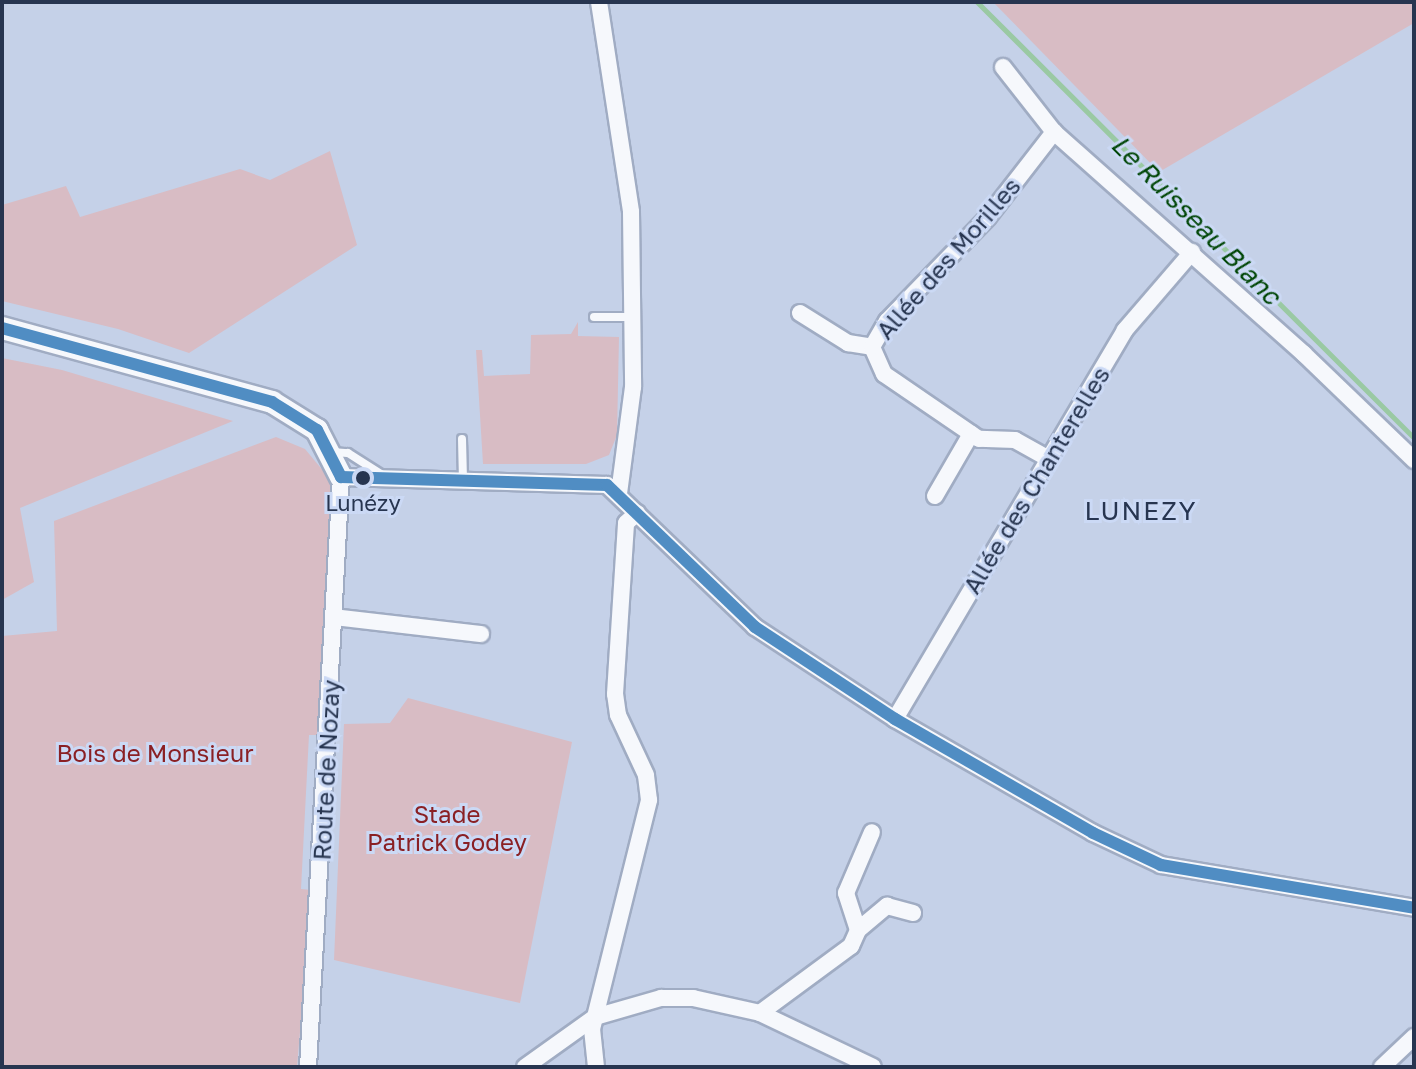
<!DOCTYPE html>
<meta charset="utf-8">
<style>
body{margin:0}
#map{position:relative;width:1416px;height:1069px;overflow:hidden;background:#c5d1e8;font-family:"Golos Text",sans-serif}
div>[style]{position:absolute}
.green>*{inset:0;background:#d8bcc4}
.stream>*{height:5px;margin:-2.5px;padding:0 2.5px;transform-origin:2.5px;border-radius:2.5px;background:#9ac9a3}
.roads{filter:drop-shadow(2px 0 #a0acc3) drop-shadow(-2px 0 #a0acc3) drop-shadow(0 2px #a0acc3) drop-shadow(0 -2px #a0acc3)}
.lane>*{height:8px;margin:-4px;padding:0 4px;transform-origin:4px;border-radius:4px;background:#f6f8fc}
.street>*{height:16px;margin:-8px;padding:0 8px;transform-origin:8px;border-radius:8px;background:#f6f8fc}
.secondary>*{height:22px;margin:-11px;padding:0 11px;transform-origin:11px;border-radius:11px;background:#f6f8fc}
.bus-1>*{height:12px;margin:-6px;padding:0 6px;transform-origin:6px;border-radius:6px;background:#508dc3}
.dots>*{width:22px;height:22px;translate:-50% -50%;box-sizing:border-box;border:4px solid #cbd9f5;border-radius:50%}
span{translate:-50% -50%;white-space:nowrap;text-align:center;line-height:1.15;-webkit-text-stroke:6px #cbd9f5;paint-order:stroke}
.bus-label{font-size:22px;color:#273550}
.street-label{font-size:24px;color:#273550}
.park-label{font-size:24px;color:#8a2024}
.water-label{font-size:26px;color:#004606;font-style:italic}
.neighbourhood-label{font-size:26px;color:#273550;letter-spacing:2px}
.frame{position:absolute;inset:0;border:4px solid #273550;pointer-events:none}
</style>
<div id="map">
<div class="green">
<div style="clip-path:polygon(993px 2px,1414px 2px,1414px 23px,1159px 172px)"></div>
<div style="clip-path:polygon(330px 151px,357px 245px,189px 353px,118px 329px,2px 301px,2px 205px,66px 186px,80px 217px,240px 169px,270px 180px)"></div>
<div style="clip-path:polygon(578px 322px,578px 336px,619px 337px,617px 435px,609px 455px,586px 464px,483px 464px,476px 350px,482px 350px,484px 376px,530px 374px,531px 335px,571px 334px)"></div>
<div style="clip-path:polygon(2px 358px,62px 370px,233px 421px,20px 508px,34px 582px,2px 600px)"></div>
<div style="clip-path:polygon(276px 437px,305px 449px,335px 485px,320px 735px,309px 735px,301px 889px,312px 890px,297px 1067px,2px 1067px,2px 636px,57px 631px,54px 521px)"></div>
<div style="clip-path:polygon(408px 698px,572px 742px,520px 1003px,334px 960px,344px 724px,390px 723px)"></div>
</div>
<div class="stream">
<div style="left:977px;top:2px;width:617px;rotate:44.93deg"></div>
</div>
<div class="roads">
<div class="lane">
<div style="left:594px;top:317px;width:39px"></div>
<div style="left:462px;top:439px;width:40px;rotate:88.6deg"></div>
<div style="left:332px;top:452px;width:16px;rotate:4deg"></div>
<div style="left:348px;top:453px;width:43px;rotate:32.6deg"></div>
</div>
<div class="street">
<div style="left:599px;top:2px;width:212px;rotate:81.3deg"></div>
<div style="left:631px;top:212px;width:175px;rotate:89.3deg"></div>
<div style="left:633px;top:387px;width:107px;rotate:97.5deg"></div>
<div style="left:1003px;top:67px;width:83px;rotate:51.9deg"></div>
<div style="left:1054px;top:132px;width:334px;rotate:41.6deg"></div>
<div style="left:1304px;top:354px;width:153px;rotate:43.9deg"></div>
<div style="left:800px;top:313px;width:57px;rotate:32deg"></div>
<div style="left:848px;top:343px;width:24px;rotate:9deg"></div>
<div style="left:1049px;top:459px;width:39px;rotate:-151deg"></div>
<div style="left:1015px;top:440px;width:36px;rotate:-178deg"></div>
<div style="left:979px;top:439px;width:115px;rotate:-145.6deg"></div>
<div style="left:884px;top:374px;width:30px;rotate:-114deg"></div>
<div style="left:872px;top:347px;width:30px;rotate:-60deg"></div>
<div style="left:887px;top:321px;width:145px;rotate:-45.8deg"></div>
<div style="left:988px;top:217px;width:108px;rotate:-52.2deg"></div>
<div style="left:935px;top:496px;width:72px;rotate:-59.9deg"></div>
<div style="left:334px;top:617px;width:148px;rotate:6.6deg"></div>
<div style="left:895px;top:719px;width:452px;rotate:-59.4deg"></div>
<div style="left:1125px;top:330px;width:103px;rotate:-49.3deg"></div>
<div style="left:858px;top:930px;width:38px;rotate:-40deg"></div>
<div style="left:887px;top:906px;width:27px;rotate:15deg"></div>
<div style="left:760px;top:1013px;width:113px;rotate:-36.4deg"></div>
<div style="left:851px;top:946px;width:17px;rotate:-66deg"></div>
<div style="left:858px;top:930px;width:39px;rotate:-108deg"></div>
<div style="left:846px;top:893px;width:66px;rotate:-66.9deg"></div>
<div style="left:308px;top:1067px;width:591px;rotate:-86.8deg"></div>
<div style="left:341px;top:477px;width:266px;rotate:1.7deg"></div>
<div style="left:607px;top:485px;width:205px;rotate:43.8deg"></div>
<div style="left:755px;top:627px;width:168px;rotate:33.3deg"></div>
<div style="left:895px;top:719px;width:228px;rotate:29.9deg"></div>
<div style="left:1093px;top:833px;width:75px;rotate:25.2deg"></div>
<div style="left:1161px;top:865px;width:257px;rotate:9.6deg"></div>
<div style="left:525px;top:1067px;width:86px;rotate:-35.5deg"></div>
<div style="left:595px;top:1017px;width:69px;rotate:-16.1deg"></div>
<div style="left:661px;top:998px;width:32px"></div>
<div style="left:693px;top:998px;width:69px;rotate:12.6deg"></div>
<div style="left:760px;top:1013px;width:125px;rotate:25.5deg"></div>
<div style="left:596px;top:1067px;width:38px;rotate:-96deg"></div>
<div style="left:592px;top:1029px;width:236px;rotate:-76deg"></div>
<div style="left:649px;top:800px;width:25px;rotate:-97deg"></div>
<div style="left:646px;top:775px;width:66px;rotate:-115deg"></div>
<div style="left:618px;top:715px;width:21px;rotate:-98deg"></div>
<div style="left:615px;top:694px;width:171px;rotate:-86.3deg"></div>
<div style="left:626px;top:523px;width:15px;rotate:-42deg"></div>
<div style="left:1382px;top:1067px;width:44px;rotate:-43.2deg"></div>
</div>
<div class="secondary">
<div style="left:2px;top:328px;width:280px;rotate:15.3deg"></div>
<div style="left:272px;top:402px;width:53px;rotate:31.9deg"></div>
<div style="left:317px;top:430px;width:53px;rotate:62.9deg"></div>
</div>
</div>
<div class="bus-1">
<div style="left:2px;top:328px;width:280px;rotate:15.3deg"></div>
<div style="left:272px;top:402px;width:53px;rotate:31.9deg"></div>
<div style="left:317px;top:430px;width:53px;rotate:62.9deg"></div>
<div style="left:341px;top:477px;width:266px;rotate:1.7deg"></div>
<div style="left:607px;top:485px;width:205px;rotate:43.8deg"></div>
<div style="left:755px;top:627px;width:168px;rotate:33.3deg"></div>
<div style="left:895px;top:719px;width:228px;rotate:29.9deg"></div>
<div style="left:1093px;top:833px;width:75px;rotate:25.2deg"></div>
<div style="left:1161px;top:865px;width:257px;rotate:9.6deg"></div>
</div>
<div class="dots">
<div style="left:363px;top:478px;background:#273550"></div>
</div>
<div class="bus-label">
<span style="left:363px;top:503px">Lunézy</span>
</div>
<div class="street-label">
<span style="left:948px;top:258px;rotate:-49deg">Allée des Morilles</span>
<span style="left:1036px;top:480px;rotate:-59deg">Allée des Chanterelles</span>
<span style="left:326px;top:770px;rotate:-87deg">Route de Nozay</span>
</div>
<div class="park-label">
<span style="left:155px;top:753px">Bois de Monsieur</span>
<span style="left:447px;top:828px">Stade<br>Patrick Godey</span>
</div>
<div class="water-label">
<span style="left:1196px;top:220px;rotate:45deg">Le Ruisseau Blanc</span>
</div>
<div class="neighbourhood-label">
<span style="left:1141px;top:511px">LUNEZY</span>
</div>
<div class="frame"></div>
</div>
